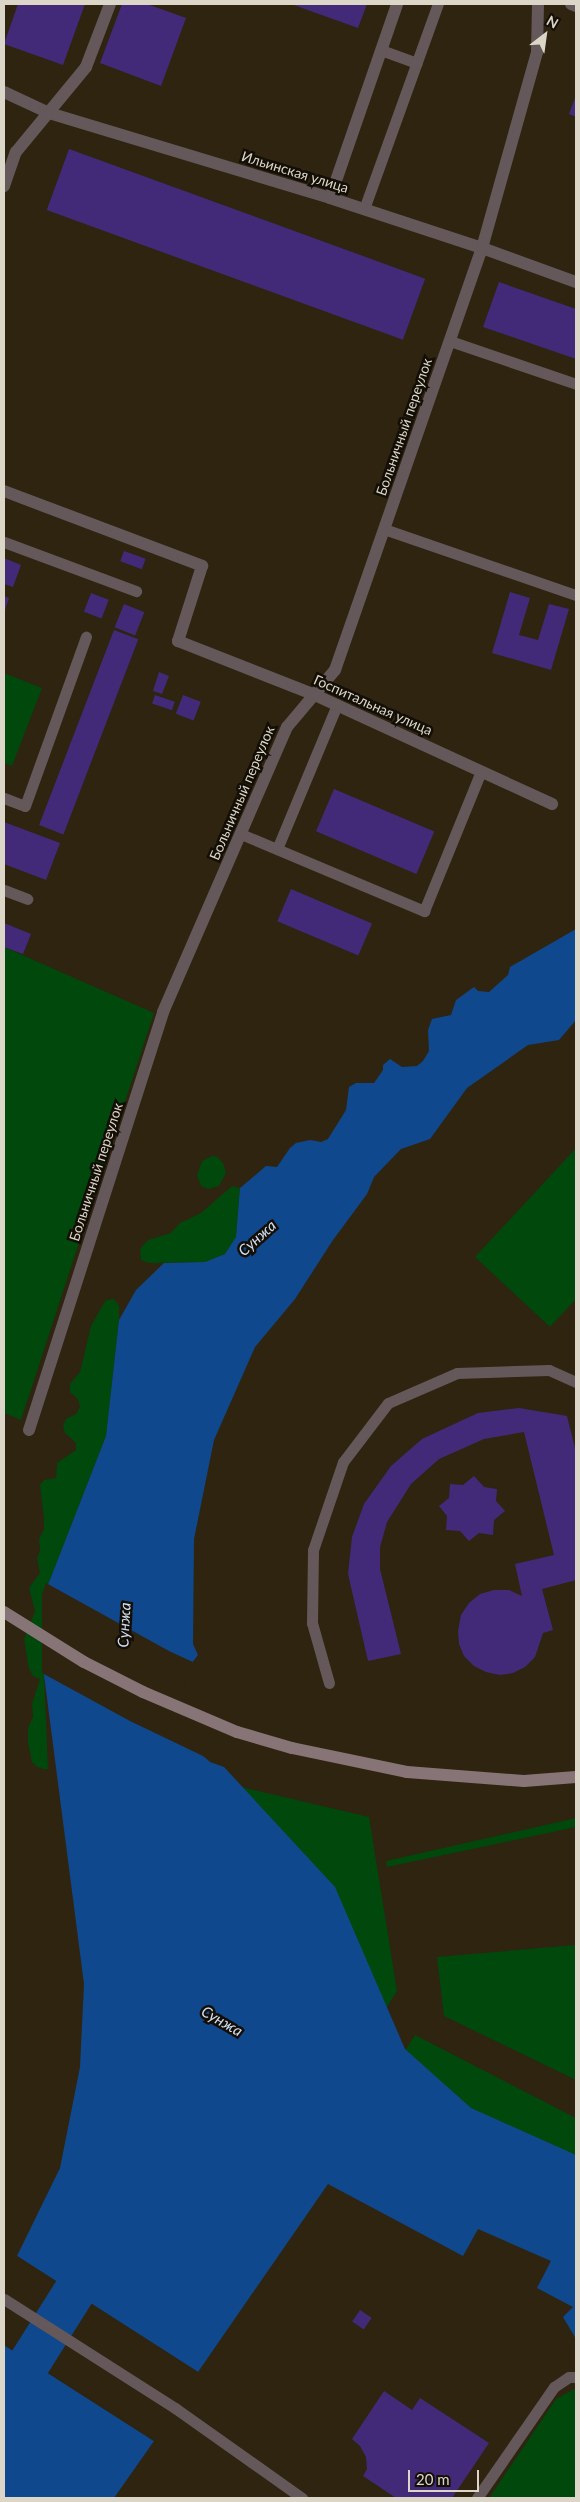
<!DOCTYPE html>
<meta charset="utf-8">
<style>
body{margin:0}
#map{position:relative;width:580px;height:2502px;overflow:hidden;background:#2e2410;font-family:Lato,sans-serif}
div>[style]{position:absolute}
.green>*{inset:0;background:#01480d}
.water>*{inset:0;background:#10488d}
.pier>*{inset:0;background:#2e2410}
.river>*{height:42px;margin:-21px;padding:0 21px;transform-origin:21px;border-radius:21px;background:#10488d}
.building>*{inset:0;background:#422a79;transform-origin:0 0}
.lane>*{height:11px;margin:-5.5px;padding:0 5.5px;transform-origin:5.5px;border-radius:5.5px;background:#64585a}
.street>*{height:12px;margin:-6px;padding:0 6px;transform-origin:6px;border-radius:6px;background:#64585a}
.secondary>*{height:12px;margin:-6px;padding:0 6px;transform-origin:6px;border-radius:6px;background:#877477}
span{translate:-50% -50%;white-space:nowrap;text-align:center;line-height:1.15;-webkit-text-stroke:5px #130e06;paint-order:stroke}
.street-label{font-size:14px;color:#dcd6c9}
.water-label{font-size:15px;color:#d2e0f4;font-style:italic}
.frame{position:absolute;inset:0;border:5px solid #dcd6c9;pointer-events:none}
.north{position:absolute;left:520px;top:10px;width:50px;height:50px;-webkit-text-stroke:4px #130e06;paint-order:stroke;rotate:30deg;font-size:14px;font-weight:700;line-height:20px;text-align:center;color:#dcd6c9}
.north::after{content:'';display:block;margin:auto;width:18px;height:22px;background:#dcd6c9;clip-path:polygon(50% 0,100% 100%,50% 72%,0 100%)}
.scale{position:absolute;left:408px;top:2470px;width:71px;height:22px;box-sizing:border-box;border:2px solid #dcd6c9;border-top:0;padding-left:6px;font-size:15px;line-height:18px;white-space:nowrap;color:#dcd6c9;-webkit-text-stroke:4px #130e06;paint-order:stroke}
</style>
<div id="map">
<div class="green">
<div style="clip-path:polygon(4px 673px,42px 688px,12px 766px,4px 763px)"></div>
<div style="clip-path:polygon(4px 947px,154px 1013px,21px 1420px,4px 1413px)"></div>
<div style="clip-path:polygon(576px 1148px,576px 1299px,550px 1327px,475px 1257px)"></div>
<div style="clip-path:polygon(212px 1156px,218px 1157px,223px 1163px,226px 1173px,219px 1186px,208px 1189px,201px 1186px,197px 1175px,202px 1161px)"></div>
<div style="clip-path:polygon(232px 1186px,240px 1188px,236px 1237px,225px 1254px,205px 1262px,149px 1263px,141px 1260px,140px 1249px,148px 1240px,171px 1233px,180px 1223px,201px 1213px)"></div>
<div style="clip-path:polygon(114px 1299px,119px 1306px,119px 1320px,106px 1436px,44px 1595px,44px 1675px,48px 1769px,44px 1769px,37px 1767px,32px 1762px,28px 1743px,28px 1728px,33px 1717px,32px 1704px,40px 1679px,33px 1676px,29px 1669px,24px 1639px,35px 1611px,29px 1588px,40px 1573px,37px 1558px,40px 1551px,39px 1539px,44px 1529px,44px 1518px,40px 1485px,44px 1480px,56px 1478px,57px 1463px,76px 1450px,76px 1443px,65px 1433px,63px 1426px,66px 1419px,76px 1414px,80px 1407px,78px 1399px,70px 1392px,70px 1384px,80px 1372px,91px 1326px,104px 1303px,106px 1300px)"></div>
<div style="clip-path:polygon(215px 1781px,369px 1817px,397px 1991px,251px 2222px)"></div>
<div style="clip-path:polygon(576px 1818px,576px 1827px,387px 1867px,386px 1861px)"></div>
<div style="clip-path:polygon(576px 1945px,576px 2080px,444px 2016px,437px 1957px)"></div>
<div style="clip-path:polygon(415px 2035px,576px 2118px,576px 2180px,337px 2158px)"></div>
<div style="clip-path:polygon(576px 2388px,576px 2498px,489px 2498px,556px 2399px)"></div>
</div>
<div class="water">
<div style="clip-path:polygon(576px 929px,576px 1020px,559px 1040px,528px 1045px,467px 1088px,430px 1139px,401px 1149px,374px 1177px,367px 1194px,333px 1240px,295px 1299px,255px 1347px,214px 1440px,194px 1539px,193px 1644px,198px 1655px,182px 1676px,183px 1709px,201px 1754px,210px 1762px,224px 1767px,335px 1887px,405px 2049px,471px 2108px,576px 2155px,576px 2339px,563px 2317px,573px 2307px,537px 2288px,551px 2261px,478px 2229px,463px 2256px,328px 2184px,198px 2372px,17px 2256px,60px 2168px,80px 2067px,84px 1984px,44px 1675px,44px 1595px,106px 1436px,119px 1320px,136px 1290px,164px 1263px,205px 1262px,225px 1254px,236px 1237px,240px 1188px,266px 1166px,277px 1167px,290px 1148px,296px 1143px,310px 1140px,321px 1142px,328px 1139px,346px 1110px,349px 1087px,356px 1083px,374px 1083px,383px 1070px,383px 1065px,390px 1059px,402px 1067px,417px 1066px,423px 1061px,429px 1051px,428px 1030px,432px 1019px,451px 1015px,456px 1000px,474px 987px,478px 991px,489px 992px,508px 975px,510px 967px)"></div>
<div style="clip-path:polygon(4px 2345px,154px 2441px,114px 2498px,4px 2498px)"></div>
</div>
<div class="pier">
<div style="clip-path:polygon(46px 1583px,169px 1651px,195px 1663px,184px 1677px,186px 1712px,198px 1736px,203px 1753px,230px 1769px,130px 1721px,42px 1673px,42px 1595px)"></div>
<div style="clip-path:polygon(17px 2256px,198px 2372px,197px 2374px,15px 2258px)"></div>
<div style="clip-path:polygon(4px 2343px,155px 2439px,154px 2441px,4px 2345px)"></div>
</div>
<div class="river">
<div style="left:4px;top:2394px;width:41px;rotate:-50.9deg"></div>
<div style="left:30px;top:2362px;width:141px;rotate:-57.8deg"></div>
</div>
<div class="building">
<div style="clip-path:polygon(18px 4px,85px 4px,63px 65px,4px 44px)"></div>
<div style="clip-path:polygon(122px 4px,147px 4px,186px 18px,161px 86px,100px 63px)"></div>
<div style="clip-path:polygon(291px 4px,367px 4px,358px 28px)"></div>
<div style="clip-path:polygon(576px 95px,576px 117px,569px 114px)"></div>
<div style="left:69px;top:149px;width:379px;height:65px;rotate:20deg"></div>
<div style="clip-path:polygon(499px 282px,576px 309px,576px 359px,483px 327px)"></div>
<div style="left:124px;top:551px;width:23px;height:11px;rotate:20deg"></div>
<div style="clip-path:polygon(4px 558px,21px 565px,13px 587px,4px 584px)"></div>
<div style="clip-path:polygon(510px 592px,530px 598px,519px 635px,538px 640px,549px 604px,569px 609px,551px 670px,492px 653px)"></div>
<div style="left:91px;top:593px;width:19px;height:20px;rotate:21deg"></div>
<div style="clip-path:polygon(4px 596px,9px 598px,4px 613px)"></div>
<div style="left:124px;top:604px;width:22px;height:25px;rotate:22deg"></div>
<div style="left:114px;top:630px;width:26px;height:209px;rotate:21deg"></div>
<div style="clip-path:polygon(159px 672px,169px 676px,162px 694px,153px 691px)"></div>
<div style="left:155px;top:695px;width:21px;height:9px;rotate:19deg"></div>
<div style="left:183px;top:695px;width:19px;height:20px;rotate:21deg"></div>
<div style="left:334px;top:789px;width:109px;height:46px;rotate:23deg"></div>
<div style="clip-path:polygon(4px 822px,60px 843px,46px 880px,4px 864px)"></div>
<div style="left:291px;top:889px;width:88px;height:35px;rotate:23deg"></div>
<div style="clip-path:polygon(4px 923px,31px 934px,23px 954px,4px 947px)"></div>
<div style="clip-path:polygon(519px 1408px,567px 1416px,576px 1452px,576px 1580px,542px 1589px,553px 1630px,543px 1633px,535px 1657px,525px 1667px,513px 1673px,500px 1675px,486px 1672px,474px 1666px,464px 1656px,459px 1644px,458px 1631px,461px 1615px,469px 1603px,480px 1594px,494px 1590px,509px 1590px,522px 1596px,515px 1564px,554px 1555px,524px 1432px,484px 1439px,439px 1459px,411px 1484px,387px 1522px,380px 1547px,380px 1569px,401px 1654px,368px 1661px,348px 1574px,352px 1537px,364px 1504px,391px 1466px,422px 1439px,478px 1413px)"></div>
<div style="clip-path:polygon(474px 1476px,484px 1487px,497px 1489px,496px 1501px,505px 1511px,494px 1520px,493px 1535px,479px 1533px,469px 1541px,460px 1531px,446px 1530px,447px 1516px,439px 1506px,449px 1498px,450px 1484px,463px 1485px)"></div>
<div style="left:360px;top:2310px;width:14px;height:14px;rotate:34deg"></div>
<div style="clip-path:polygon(384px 2391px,412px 2410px,420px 2398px,489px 2443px,452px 2498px,396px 2498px,363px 2476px,367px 2469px,366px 2457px,360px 2446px,352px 2439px)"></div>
</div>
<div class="lane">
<div style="left:381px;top:50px;width:38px;rotate:20deg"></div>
<div style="left:364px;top:209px;width:218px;rotate:-70.2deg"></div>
<div style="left:450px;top:341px;width:133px;rotate:18.8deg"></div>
<div style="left:384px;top:529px;width:203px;rotate:19deg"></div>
<div style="left:4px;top:542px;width:141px;rotate:20.4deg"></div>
<div style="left:4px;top:798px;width:22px;rotate:21deg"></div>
<div style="left:25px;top:806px;width:180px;rotate:-70.2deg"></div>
<div style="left:241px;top:834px;width:199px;rotate:22.8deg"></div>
<div style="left:424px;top:911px;width:151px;rotate:-67.8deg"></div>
<div style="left:277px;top:849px;width:156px;rotate:-67.4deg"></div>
<div style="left:4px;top:890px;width:25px;rotate:21deg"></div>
<div style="left:329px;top:1683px;width:62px;rotate:-105.8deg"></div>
<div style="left:312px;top:1623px;width:73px;rotate:-89.2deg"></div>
<div style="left:313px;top:1550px;width:93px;rotate:-71.2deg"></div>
<div style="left:343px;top:1462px;width:74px;rotate:-52.7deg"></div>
<div style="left:388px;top:1403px;width:75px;rotate:-23.5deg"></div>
<div style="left:457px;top:1373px;width:92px;rotate:-1.9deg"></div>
<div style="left:549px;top:1370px;width:30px;rotate:24deg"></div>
<div style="left:4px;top:2299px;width:203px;rotate:32.5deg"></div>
<div style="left:175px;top:2408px;width:156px;rotate:35.3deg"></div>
<div style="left:477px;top:2498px;width:135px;rotate:-55.3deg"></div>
<div style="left:554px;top:2387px;width:18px;rotate:-34deg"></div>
<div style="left:569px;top:2377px;width:7px"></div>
</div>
<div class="street">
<div style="left:571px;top:4px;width:5px;rotate:22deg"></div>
<div style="left:4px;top:92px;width:50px;rotate:25deg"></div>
<div style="left:49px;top:113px;width:294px;rotate:16.8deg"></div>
<div style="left:330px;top:198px;width:160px;rotate:18.2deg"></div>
<div style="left:482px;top:248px;width:100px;rotate:19.9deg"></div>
<div style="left:4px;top:186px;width:36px;rotate:-71deg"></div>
<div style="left:16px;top:152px;width:110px;rotate:-50.5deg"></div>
<div style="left:86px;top:67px;width:67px;rotate:-69.1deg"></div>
<div style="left:330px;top:198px;width:205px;rotate:-70.9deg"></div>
<div style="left:4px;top:491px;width:212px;rotate:20.7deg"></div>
<div style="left:202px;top:566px;width:79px;rotate:107.7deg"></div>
<div style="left:178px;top:641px;width:147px;rotate:21.5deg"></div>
<div style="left:315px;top:695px;width:261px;rotate:24.7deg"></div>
<div style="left:29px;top:1430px;width:439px;rotate:-72.2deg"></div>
<div style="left:163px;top:1012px;width:311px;rotate:-66.5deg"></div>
<div style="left:287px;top:727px;width:75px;rotate:-49.9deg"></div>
<div style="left:335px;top:670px;width:447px;rotate:-70.8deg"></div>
<div style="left:482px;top:248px;width:204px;rotate:-74.3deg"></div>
<div style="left:537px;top:52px;width:48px;rotate:-88.8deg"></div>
</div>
<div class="secondary">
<div style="left:4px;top:1612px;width:94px;rotate:32deg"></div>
<div style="left:84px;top:1662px;width:66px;rotate:27deg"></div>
<div style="left:143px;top:1692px;width:102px;rotate:23.1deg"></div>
<div style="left:237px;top:1732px;width:57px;rotate:16.2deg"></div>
<div style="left:292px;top:1748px;width:117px;rotate:11.8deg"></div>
<div style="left:407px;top:1772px;width:117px;rotate:4.4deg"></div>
<div style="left:524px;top:1781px;width:52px;rotate:-4.4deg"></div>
</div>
<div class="street-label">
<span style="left:295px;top:172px;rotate:17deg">Ильинская улица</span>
<span style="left:404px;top:427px;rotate:-71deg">Больничный переулок</span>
<span style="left:373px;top:705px;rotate:24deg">Госпитальная улица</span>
<span style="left:242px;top:793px;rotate:-67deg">Больничный переулок</span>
<span style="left:96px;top:1172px;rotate:-72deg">Больничный переулок</span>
</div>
<div class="water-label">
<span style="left:257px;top:1238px;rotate:-42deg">Сунжа</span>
<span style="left:124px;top:1625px;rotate:-87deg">Сунжа</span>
<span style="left:222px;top:2021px;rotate:30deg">Сунжа</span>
</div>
<div class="frame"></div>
<div class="north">N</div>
<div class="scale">20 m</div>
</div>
